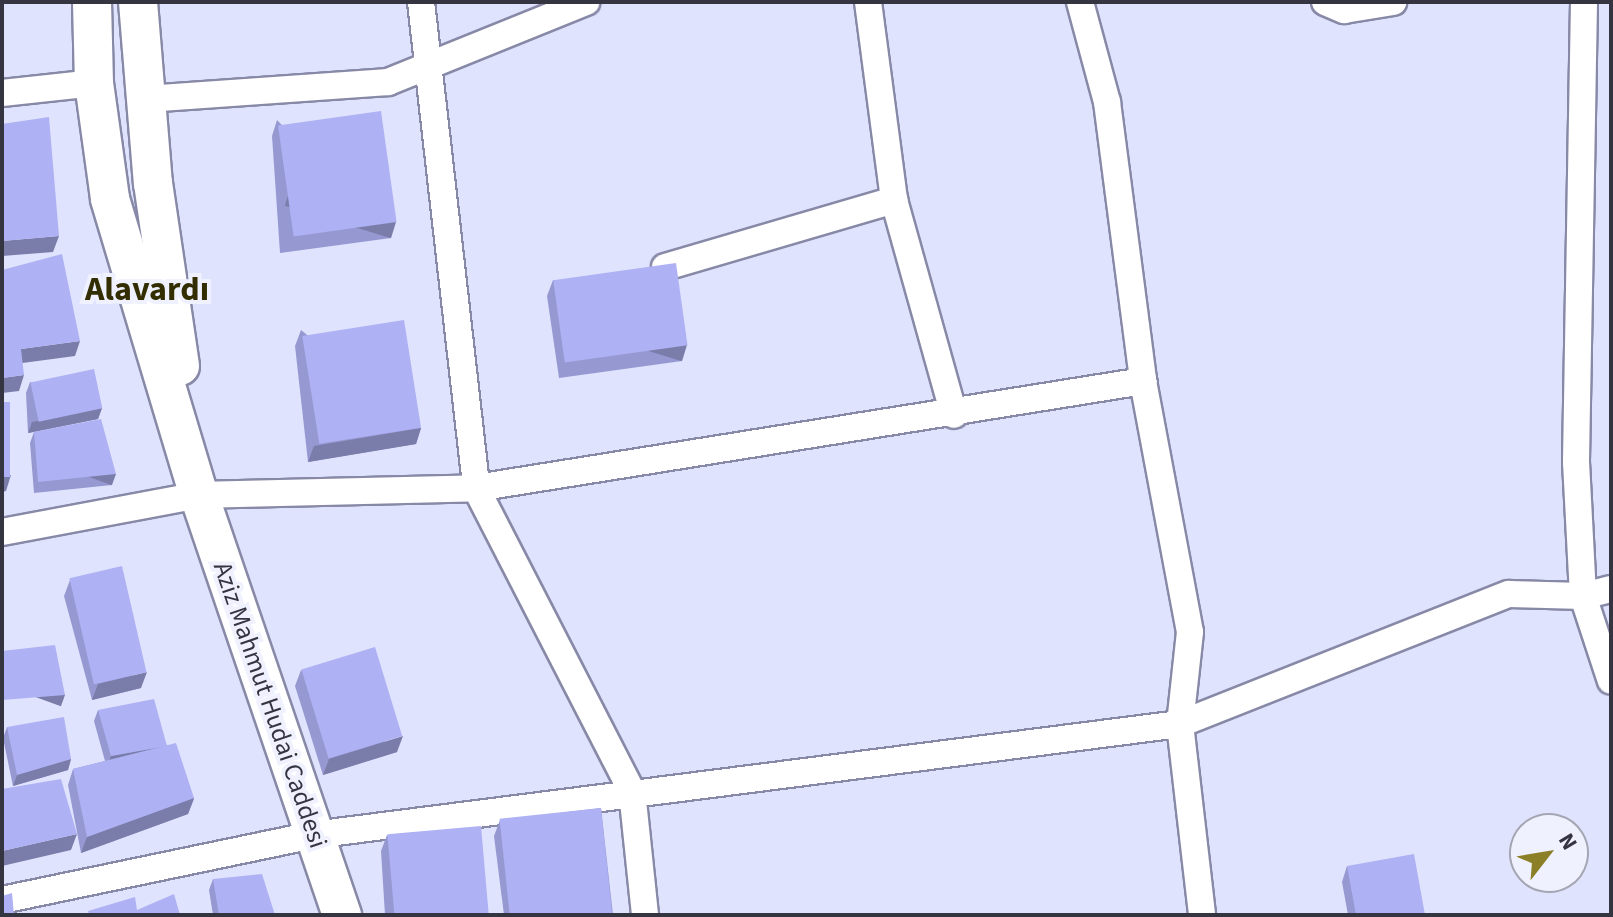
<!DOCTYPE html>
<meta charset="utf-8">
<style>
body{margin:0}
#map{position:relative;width:1613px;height:917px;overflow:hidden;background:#e0e3fd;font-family:"Source Sans 3",sans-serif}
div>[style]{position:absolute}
.roads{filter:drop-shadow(2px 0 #8789a7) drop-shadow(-2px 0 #8789a7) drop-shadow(0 2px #8789a7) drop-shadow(0 -2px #8789a7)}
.street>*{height:26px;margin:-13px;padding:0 13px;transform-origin:13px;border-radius:13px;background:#fff}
.secondary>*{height:38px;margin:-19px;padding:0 19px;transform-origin:19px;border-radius:19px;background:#fff}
.wall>*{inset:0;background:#9698d1}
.shaded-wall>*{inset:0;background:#7a7caa;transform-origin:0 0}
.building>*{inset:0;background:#aeb1f3;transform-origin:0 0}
span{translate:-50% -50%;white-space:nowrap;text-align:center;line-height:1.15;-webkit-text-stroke:8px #f0f1fe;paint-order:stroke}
.street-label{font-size:26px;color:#353542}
.district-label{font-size:34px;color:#332d02;font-weight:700}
.frame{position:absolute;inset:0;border:4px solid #353542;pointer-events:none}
.north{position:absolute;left:1509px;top:813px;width:80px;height:80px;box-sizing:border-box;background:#f0f1fe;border:2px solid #a5a6b3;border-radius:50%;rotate:59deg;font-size:22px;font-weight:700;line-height:32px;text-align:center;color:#353542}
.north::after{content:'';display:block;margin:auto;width:28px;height:36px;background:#8b8027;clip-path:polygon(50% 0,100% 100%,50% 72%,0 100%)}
</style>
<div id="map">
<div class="roads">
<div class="street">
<div style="left:421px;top:2px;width:489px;rotate:83.5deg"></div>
<div style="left:476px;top:488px;width:341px;rotate:62.8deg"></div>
<div style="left:632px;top:791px;width:125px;rotate:84deg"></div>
<div style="left:868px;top:2px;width:200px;rotate:82.5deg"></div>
<div style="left:894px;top:200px;width:223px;rotate:74.4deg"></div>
<div style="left:1080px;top:2px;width:104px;rotate:74.9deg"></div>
<div style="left:1107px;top:102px;width:281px;rotate:82.6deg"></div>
<div style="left:1143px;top:381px;width:255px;rotate:79.4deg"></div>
<div style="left:1190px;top:632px;width:93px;rotate:96.2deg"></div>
<div style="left:1180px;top:724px;width:192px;rotate:83.4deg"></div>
<div style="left:1325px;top:2px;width:21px;rotate:23deg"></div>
<div style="left:1344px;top:10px;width:50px;rotate:-9.3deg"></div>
<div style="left:1584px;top:2px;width:460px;rotate:91deg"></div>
<div style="left:1576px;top:462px;width:134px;rotate:87deg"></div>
<div style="left:1583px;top:596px;width:89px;rotate:71.8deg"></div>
<div style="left:2px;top:93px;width:93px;rotate:-6.2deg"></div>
<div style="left:146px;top:99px;width:243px;rotate:-4deg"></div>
<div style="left:388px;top:82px;width:214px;rotate:-22deg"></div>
<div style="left:665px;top:267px;width:239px;rotate:-16.3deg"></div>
<div style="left:2px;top:532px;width:200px;rotate:-10.6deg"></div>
<div style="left:199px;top:495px;width:277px;rotate:-1.4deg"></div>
<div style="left:476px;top:488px;width:676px;rotate:-9.11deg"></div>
<div style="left:2px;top:900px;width:318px;rotate:-11.8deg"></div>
<div style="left:313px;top:835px;width:874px;rotate:-7.3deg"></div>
<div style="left:1180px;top:724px;width:354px;rotate:-21.6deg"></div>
<div style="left:1509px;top:594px;width:74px;rotate:1.5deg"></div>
<div style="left:1583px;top:596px;width:29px;rotate:-14deg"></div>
</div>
<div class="secondary">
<div style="left:92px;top:2px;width:81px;rotate:88.6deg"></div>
<div style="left:94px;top:83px;width:117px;rotate:82.1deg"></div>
<div style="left:110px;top:199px;width:309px;rotate:73.3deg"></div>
<div style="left:199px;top:495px;width:444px;rotate:71.2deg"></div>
<div style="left:138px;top:2px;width:182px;rotate:85.3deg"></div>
<div style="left:153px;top:183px;width:185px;rotate:81.6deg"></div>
</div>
</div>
<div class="wall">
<div style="clip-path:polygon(277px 120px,391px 238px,280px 253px,272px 136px)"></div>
<div style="clip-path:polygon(553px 280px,682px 361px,559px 378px,547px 296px)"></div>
<div style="clip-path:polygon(301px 330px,421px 428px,416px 444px,308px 462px,295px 346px)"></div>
<div style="clip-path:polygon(30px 382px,102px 408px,98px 419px,34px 432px,112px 485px,34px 493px,30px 443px,34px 432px,28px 433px,26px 393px)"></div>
<div style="clip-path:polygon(70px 580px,141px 688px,92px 700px,64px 596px)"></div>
<div style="clip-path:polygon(301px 670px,397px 752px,323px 775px,295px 686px)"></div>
<div style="clip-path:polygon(98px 710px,167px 745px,194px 799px,188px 814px,81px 853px,68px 785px,73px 769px,105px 761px,94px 721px)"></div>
<div style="clip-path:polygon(7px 727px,71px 759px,68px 770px,13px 786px,3px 738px)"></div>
<div style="clip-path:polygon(601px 808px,613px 915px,504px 915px,494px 836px,500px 820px)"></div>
<div style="clip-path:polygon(387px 835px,489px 915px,385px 915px,381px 851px)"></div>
<div style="clip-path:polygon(1347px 866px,1425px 915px,1348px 915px,1342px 882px)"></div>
<div style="clip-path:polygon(213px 879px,275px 915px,213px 915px,209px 890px)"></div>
</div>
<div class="shaded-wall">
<div style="left:396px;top:222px;width:17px;height:111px;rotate:107deg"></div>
<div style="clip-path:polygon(59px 236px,53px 252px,2px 256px,2px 241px)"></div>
<div style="clip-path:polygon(80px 341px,75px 356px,15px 364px,21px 349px)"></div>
<div style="left:687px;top:345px;width:17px;height:123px;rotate:107deg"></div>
<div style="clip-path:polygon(24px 375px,19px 391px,2px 393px,2px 378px)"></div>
<div style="clip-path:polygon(102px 408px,98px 419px,28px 433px,32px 422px)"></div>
<div style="clip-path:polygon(421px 428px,416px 444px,308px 462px,314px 446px)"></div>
<div style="left:116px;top:474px;width:12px;height:78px;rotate:110deg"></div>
<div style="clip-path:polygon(11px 475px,6px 491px,2px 492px,2px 477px)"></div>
<div style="clip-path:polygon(147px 672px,141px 688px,92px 700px,98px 684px)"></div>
<div style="left:65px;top:695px;width:12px;height:63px;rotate:110deg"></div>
<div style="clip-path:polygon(403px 736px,397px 752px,323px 775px,329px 759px)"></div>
<div style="clip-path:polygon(167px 746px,107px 767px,111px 756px)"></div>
<div style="clip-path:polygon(71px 759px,68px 770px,13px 786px,17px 775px)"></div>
<div style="clip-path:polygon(194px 798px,188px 814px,81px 853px,87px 837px)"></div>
<div style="clip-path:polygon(77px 834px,71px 850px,2px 866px,2px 851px)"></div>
</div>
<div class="building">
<div style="left:381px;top:111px;width:112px;height:104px;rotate:82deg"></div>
<div style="clip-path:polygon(49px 117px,59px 236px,2px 241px,2px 124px)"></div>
<div style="clip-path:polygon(62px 254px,80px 341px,21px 349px,24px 375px,2px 378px,2px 270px)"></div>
<div style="left:676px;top:263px;width:83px;height:124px;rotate:82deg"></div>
<div style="left:404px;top:320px;width:109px;height:103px;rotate:81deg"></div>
<div style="left:94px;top:369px;width:40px;height:65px;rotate:78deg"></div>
<div style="left:2px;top:402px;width:8px;height:75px"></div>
<div style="clip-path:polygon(101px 419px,116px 474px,38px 482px,34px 432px)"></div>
<div style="left:122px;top:566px;width:109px;height:54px;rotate:77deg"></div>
<div style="clip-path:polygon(55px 645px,65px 695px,2px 700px,2px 651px)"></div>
<div style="left:375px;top:647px;width:93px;height:77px;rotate:73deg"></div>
<div style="clip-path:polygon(154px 699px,167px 746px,111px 756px,98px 710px)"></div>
<div style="clip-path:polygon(64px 717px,71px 759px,17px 775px,7px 727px)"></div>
<div style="clip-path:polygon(176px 743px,194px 798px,87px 837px,73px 769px)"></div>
<div style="clip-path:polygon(61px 779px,77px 834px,2px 851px,2px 789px)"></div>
<div style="left:601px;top:808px;width:107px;height:102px;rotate:84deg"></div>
<div style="left:481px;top:826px;width:89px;height:94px;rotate:85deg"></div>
<div style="clip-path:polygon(1414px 854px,1425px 915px,1356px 915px,1347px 866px)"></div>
<div style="clip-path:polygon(262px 874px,275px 915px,219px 915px,213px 879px)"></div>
<div style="clip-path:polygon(12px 893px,14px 915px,2px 915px,2px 896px)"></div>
<div style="clip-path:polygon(174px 894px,180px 915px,89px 915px,88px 911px,135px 897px,137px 910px)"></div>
</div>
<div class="street-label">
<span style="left:270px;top:705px;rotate:71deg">Aziz Mahmut Hudai Caddesi</span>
</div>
<div class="district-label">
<span style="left:147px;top:290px">Alavardı</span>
</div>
<div class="frame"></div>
<div class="north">N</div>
</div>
